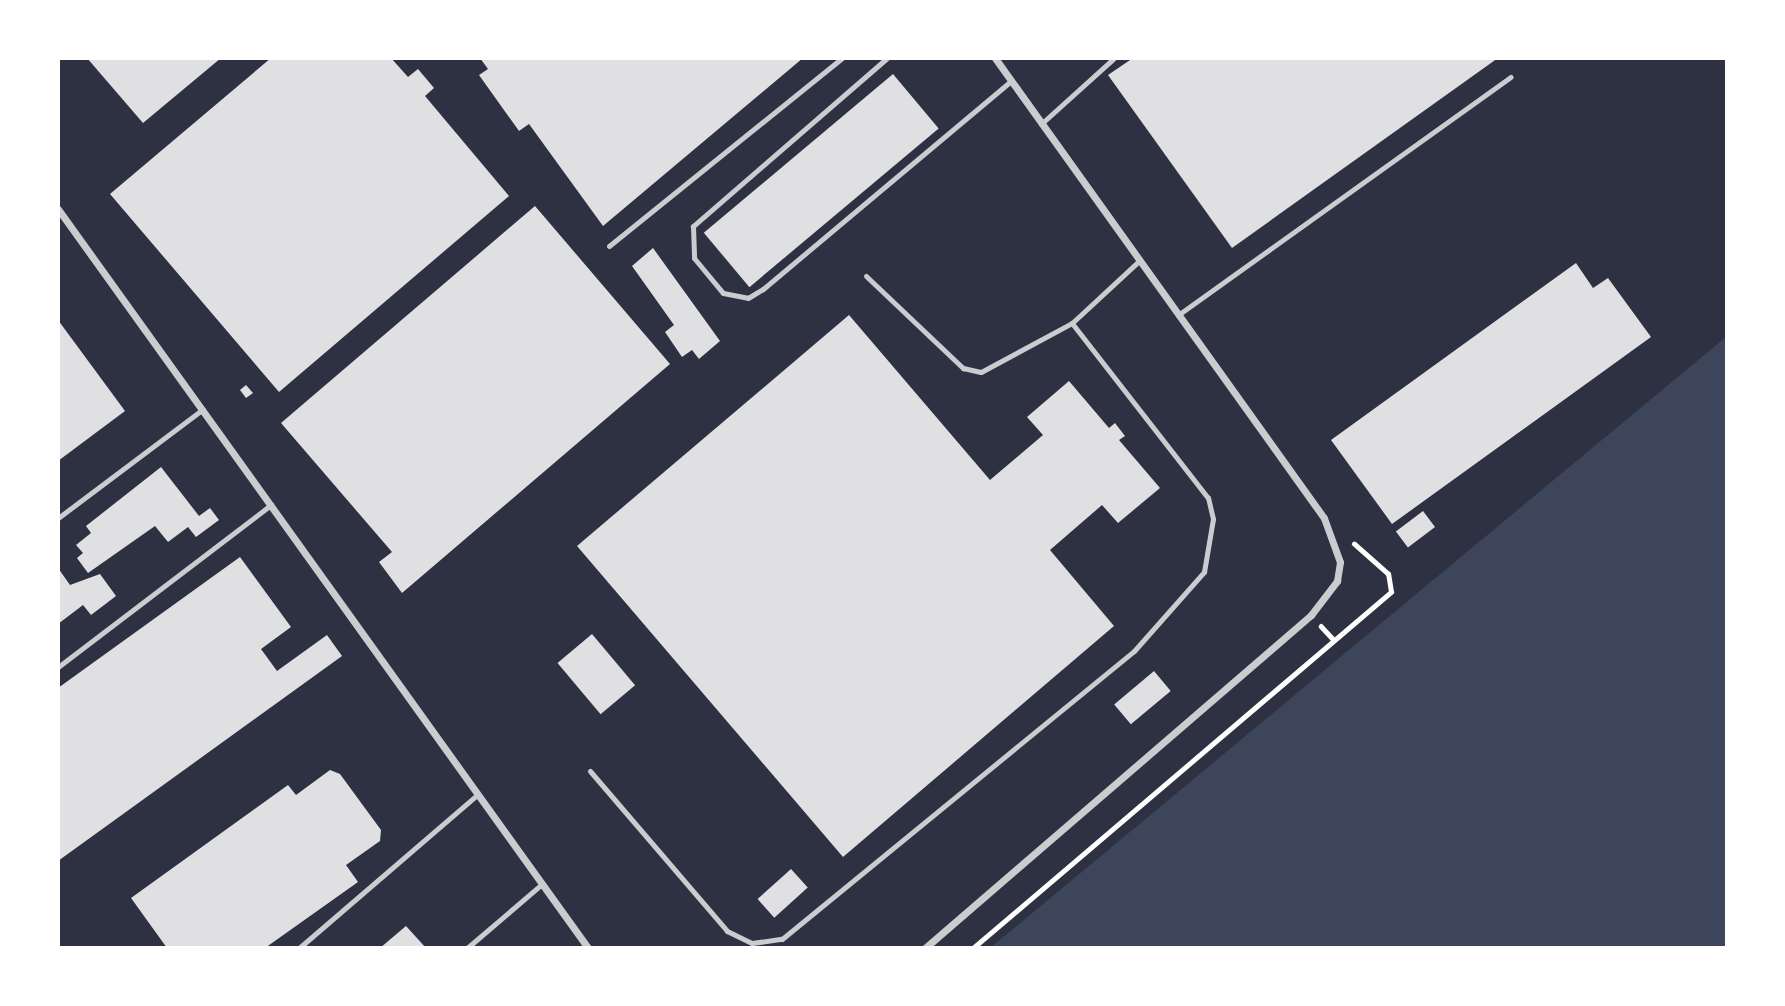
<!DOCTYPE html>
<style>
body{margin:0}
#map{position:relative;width:1785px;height:1006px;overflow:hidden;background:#2d3142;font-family:Spectral,serif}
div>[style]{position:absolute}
.green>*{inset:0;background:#3c4559}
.building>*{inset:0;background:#e0e0e3;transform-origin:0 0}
.path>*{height:4.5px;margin:-2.25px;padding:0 2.25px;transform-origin:2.25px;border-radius:2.25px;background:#fff}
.service>*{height:5px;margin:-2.5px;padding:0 2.5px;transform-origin:2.5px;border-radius:2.5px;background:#caccd0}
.minor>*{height:7px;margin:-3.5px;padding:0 3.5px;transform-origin:3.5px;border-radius:3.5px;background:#caccd0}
span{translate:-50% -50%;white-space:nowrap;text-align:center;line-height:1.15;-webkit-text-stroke:7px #fff;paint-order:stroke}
.frame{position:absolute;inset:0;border:60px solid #fff;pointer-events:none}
</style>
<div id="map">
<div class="green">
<div style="clip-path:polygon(1727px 336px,1727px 948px,990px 948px)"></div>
</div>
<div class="building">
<div style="clip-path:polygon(87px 58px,221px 58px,143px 123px)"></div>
<div style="clip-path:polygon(271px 58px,391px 58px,408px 77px,418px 69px,434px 88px,425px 96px,509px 196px,279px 392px,110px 194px)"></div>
<div style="clip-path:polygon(480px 58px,803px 58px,603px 226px,529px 124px,519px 131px,479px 75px,488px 69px)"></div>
<div style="clip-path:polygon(1133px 58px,1498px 58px,1232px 248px,1108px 75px)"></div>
<div style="left:893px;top:74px;width:71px;height:247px;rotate:50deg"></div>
<div style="clip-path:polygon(535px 206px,670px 364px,402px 593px,379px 562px,392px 552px,281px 423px)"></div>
<div style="clip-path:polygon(653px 248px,720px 341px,699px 359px,692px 350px,682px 357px,665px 332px,674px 325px,632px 266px)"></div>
<div style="clip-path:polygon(1576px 263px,1593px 288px,1608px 278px,1651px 337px,1392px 524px,1331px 440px)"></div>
<div style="clip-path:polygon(849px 315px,990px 480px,1043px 435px,1027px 417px,1069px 381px,1109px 428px,1115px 423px,1125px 436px,1119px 440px,1160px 488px,1118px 523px,1102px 505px,1050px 550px,1114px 626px,843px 857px,577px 546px)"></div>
<div style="clip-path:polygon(58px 320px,125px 411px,58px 461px)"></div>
<div style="clip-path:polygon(246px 385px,253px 393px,246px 398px,240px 390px)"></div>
<div style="clip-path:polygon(161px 467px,199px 516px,210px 508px,219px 520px,196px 537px,188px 527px,168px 542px,155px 526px,88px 573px,77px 558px,83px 553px,76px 545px,91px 533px,86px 526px)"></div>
<div style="left:1423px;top:511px;width:20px;height:34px;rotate:53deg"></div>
<div style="clip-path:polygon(240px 557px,291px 627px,261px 649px,277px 671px,327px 635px,342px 656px,58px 861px,58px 688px)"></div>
<div style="clip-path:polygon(58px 568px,70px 585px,100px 574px,116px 596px,91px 615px,83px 605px,58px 624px)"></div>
<div style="left:592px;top:634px;width:67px;height:45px;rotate:50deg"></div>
<div style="left:1154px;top:671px;width:26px;height:52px;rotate:50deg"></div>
<div style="clip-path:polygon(330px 770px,340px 774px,381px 830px,380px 841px,346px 865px,358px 882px,265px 948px,167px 948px,131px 898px,288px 785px,296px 795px)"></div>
<div style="left:791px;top:869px;width:25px;height:45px;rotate:48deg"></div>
<div style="clip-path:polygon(406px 926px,426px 948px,380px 948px)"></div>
</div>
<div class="path">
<div style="left:1321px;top:626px;width:19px;rotate:47deg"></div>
<div style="left:973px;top:948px;width:549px;rotate:-40.42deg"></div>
<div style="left:1391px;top:592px;width:18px;rotate:-99deg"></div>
<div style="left:1388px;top:574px;width:45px;rotate:-138.6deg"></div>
</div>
<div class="service">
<div style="left:887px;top:58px;width:257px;rotate:139.1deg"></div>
<div style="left:693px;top:226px;width:32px;rotate:88deg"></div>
<div style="left:694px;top:258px;width:45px;rotate:50.4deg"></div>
<div style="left:723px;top:293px;width:25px;rotate:11deg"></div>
<div style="left:748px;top:298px;width:17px;rotate:-31deg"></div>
<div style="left:763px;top:289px;width:324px;rotate:-40deg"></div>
<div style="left:1041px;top:124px;width:98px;rotate:-42.1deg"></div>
<div style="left:609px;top:246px;width:299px;rotate:-38.9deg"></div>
<div style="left:866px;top:276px;width:134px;rotate:43.5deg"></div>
<div style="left:963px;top:368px;width:18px;rotate:13deg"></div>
<div style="left:981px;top:372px;width:103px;rotate:-28.3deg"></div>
<div style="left:1178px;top:315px;width:409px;rotate:-35.6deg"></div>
<div style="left:58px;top:518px;width:181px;rotate:-36.9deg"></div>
<div style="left:58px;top:667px;width:268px;rotate:-37.3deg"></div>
<div style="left:590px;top:771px;width:211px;rotate:49.4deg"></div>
<div style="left:727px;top:931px;width:28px;rotate:26deg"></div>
<div style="left:752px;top:943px;width:30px;rotate:-8deg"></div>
<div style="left:782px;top:939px;width:455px;rotate:-39.3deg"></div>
<div style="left:1134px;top:651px;width:106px;rotate:-48.5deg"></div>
<div style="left:1204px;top:572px;width:54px;rotate:-80.4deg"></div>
<div style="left:1213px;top:519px;width:22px;rotate:-103deg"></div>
<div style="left:1208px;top:498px;width:222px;rotate:-127.9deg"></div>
<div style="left:1072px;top:323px;width:91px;rotate:-42.8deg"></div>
<div style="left:299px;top:948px;width:236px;rotate:-40.7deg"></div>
<div style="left:467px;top:948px;width:99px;rotate:-40.5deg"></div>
</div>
<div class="minor">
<div style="left:58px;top:209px;width:909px;rotate:54.35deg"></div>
<div style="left:925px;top:948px;width:510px;rotate:-40.78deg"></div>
<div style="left:1311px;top:615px;width:43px;rotate:-52.6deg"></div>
<div style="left:1337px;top:581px;width:19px;rotate:-81deg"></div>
<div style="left:1340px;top:562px;width:47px;rotate:-110deg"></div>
<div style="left:1324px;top:518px;width:566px;rotate:-125.57deg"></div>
</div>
<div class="frame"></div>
</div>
